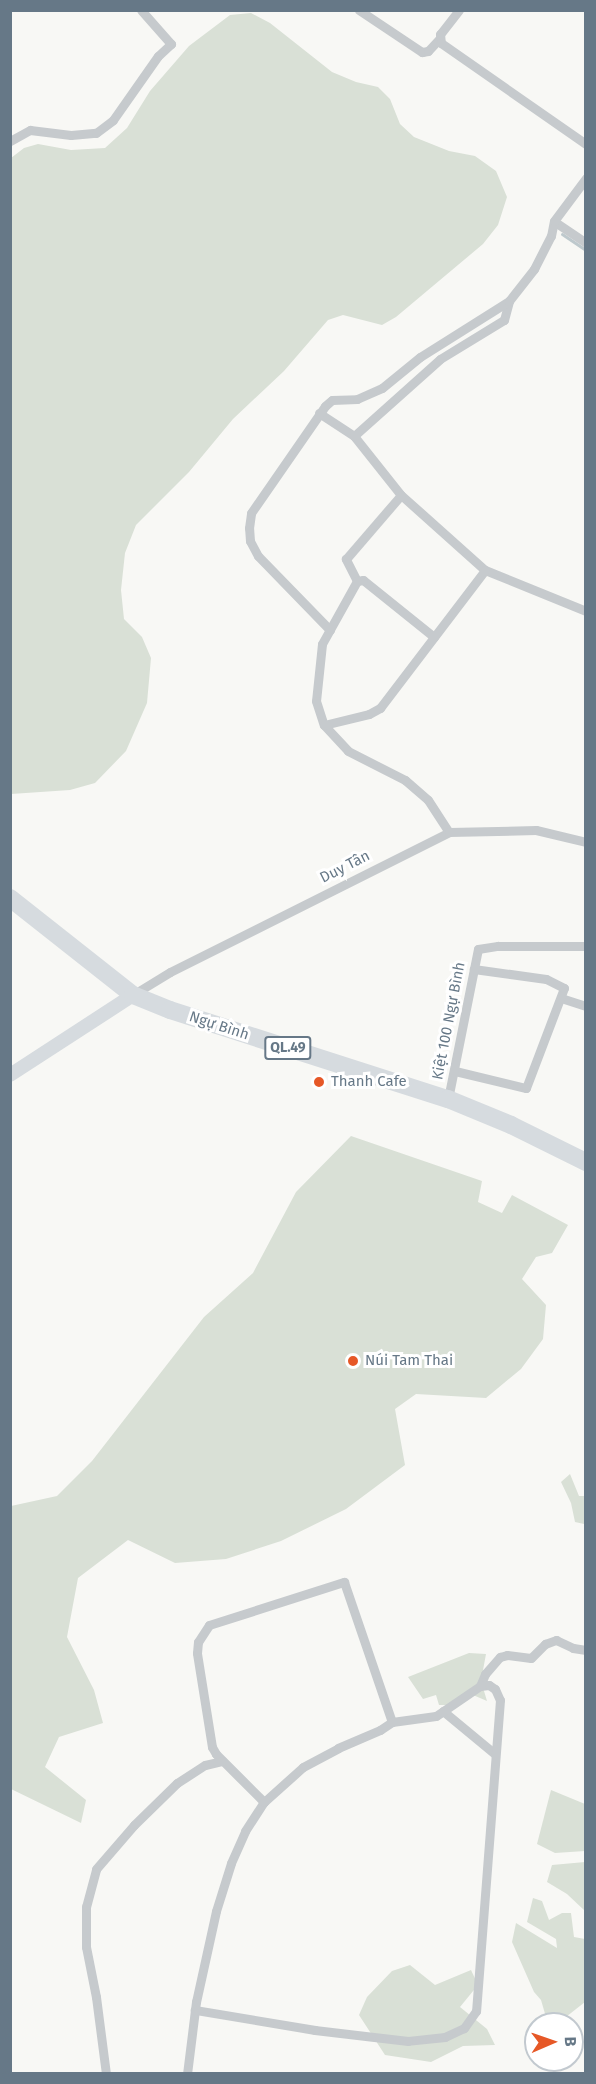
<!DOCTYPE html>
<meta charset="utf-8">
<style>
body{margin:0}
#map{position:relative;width:596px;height:2084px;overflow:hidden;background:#f8f8f5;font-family:"Fira Sans",sans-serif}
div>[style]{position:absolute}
.green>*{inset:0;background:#d9e0d6}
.stream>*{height:3px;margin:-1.5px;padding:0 1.5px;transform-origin:1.5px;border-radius:1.5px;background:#bec9cd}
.street>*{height:9px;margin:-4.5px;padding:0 4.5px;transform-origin:4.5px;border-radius:4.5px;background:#c6cacd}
.secondary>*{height:14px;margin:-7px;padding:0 7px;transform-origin:7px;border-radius:7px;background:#d6dbdf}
.highway>*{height:18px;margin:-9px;padding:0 9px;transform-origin:9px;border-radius:9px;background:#d6dbdf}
.dots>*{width:16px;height:16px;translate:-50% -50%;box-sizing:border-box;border:3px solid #fff;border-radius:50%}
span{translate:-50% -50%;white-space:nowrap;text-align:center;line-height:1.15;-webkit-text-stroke:6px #fff;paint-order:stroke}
.shield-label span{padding:2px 4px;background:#fff;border:2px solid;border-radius:4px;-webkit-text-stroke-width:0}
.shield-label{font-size:14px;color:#667887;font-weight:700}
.street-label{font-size:15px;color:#667887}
.poi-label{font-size:15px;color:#667887}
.left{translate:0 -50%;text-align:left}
.frame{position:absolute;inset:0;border:12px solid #667887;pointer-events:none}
.north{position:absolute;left:524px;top:2012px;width:60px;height:60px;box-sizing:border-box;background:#fff;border:2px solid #c2c9cf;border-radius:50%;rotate:88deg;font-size:16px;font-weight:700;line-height:24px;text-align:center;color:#667887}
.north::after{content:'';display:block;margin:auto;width:21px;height:27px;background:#e65827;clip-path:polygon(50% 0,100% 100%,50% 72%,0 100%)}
</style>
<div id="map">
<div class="green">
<div style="clip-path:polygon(251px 13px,270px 23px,332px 72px,356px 82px,378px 87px,390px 99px,400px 124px,414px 137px,449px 151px,475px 156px,496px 171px,507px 197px,498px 225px,483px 244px,396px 317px,382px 325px,343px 315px,328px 320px,284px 371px,233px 419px,189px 472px,136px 525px,125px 553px,121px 590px,124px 619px,142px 637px,151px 658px,147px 703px,126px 751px,95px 783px,70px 790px,11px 794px,11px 158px,24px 148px,38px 144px,71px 150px,105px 148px,127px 128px,150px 91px,189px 46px,230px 15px)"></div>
<div style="clip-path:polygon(351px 1136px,482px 1181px,478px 1202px,502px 1213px,512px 1195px,568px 1225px,552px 1253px,536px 1257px,522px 1279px,546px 1305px,543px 1339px,521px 1369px,486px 1398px,416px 1394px,395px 1409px,405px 1465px,346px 1509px,281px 1541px,226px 1559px,175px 1563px,128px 1540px,78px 1578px,67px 1637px,94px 1690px,103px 1723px,59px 1737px,45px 1767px,86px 1800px,81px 1823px,11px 1789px,11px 1506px,57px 1496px,92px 1461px,204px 1317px,253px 1273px,296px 1192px)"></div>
<div style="clip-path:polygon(570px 1474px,579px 1496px,585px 1496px,585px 1528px,584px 1524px,575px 1522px,571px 1503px,561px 1482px)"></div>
<div style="clip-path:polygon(469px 1653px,486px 1654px,481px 1681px,487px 1701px,473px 1695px,455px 1705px,439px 1705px,436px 1695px,423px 1699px,408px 1677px)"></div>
<div style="clip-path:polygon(551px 1790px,585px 1804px,585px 1851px,555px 1853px,537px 1844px)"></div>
<div style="clip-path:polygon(585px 1862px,586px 1862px,585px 1911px,567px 1894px,547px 1882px,552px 1865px)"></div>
<div style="clip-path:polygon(533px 1898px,542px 1901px,549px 1920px,562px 1913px,571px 1913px,574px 1937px,585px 1939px,585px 2002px,557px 2024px,548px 2024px,541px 2000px,534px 1992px,512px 1942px,516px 1923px,557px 1948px,556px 1939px,527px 1922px)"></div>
<div style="clip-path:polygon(410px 1965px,435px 1985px,471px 1970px,478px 1985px,460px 2007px,487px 2029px,495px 2045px,463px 2046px,431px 2062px,385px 2055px,359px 2015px,367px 1997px,392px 1971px)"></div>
</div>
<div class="stream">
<div style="left:562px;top:234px;width:29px;rotate:34deg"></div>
</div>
<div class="street">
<div style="left:359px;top:10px;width:76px;rotate:33.7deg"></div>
<div style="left:422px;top:52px;width:6px;rotate:-9deg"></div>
<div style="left:428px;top:51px;width:16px;rotate:-47deg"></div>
<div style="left:459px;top:10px;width:31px;rotate:128deg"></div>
<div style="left:440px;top:34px;width:9px;rotate:84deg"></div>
<div style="left:441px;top:43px;width:177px;rotate:34.9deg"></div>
<div style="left:10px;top:141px;width:23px;rotate:-29deg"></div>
<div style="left:30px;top:130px;width:41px;rotate:7deg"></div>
<div style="left:71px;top:135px;width:25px;rotate:-5deg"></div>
<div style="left:96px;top:133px;width:21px;rotate:-37deg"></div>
<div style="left:113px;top:120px;width:78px;rotate:-54.9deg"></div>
<div style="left:158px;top:56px;width:18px;rotate:-43deg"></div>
<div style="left:171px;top:44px;width:45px;rotate:-131.4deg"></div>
<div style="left:558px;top:224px;width:34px;rotate:34deg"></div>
<div style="left:319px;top:413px;width:42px;rotate:33.3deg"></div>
<div style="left:354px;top:436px;width:75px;rotate:51.5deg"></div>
<div style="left:401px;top:495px;width:113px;rotate:41.8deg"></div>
<div style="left:485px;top:570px;width:109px;rotate:22.1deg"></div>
<div style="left:354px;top:436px;width:115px;rotate:-41.8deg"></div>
<div style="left:440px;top:359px;width:75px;rotate:-31.4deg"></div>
<div style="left:504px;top:320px;width:20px;rotate:-75deg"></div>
<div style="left:357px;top:581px;width:25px;rotate:-117deg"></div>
<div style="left:346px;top:559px;width:84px;rotate:-49.3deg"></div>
<div style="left:330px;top:630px;width:103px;rotate:-134.2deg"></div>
<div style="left:258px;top:556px;width:17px;rotate:-118deg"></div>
<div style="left:250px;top:541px;width:13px;rotate:-94deg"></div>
<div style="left:249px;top:528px;width:15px;rotate:-82deg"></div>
<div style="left:251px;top:513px;width:130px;rotate:-55.3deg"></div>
<div style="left:325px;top:406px;width:9px;rotate:-41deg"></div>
<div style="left:332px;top:400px;width:25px;rotate:-2deg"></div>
<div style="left:357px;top:399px;width:27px;rotate:-24deg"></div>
<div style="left:382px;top:388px;width:49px;rotate:-39.2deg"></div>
<div style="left:420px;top:357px;width:105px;rotate:-32.2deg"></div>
<div style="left:509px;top:301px;width:41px;rotate:-52deg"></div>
<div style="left:534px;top:269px;width:37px;rotate:-63deg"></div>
<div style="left:551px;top:236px;width:15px;rotate:-79deg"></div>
<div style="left:554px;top:221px;width:54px;rotate:-53.3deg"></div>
<div style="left:434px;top:637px;width:91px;rotate:-141.2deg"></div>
<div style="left:363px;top:580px;width:6px;rotate:171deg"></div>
<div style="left:357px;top:581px;width:72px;rotate:119.1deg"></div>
<div style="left:322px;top:644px;width:57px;rotate:96deg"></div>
<div style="left:316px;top:701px;width:25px;rotate:72deg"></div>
<div style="left:324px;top:725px;width:35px;rotate:47deg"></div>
<div style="left:348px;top:751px;width:64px;rotate:27deg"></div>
<div style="left:405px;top:780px;width:30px;rotate:41deg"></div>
<div style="left:428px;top:800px;width:38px;rotate:57deg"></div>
<div style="left:324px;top:725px;width:46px;rotate:-13.7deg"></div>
<div style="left:369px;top:714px;width:13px;rotate:-29deg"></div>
<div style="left:380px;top:708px;width:173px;rotate:-52.7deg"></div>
<div style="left:134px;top:994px;width:42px;rotate:-31.4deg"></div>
<div style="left:170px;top:972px;width:312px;rotate:-26.6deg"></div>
<div style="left:449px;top:832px;width:87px;rotate:-1.3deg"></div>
<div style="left:536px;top:830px;width:51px;rotate:13.5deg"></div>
<div style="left:561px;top:998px;width:26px;rotate:18deg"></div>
<div style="left:455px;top:1071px;width:73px;rotate:13.5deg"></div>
<div style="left:526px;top:1088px;width:107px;rotate:-69.2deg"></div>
<div style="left:564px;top:988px;width:20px;rotate:-153deg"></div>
<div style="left:546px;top:979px;width:73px;rotate:-172.1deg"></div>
<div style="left:448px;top:1099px;width:153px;rotate:-78.7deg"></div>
<div style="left:478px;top:949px;width:20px;rotate:-9deg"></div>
<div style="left:498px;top:946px;width:88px"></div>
<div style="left:480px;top:1686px;width:13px;rotate:-67deg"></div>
<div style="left:485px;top:1674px;width:23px;rotate:-49deg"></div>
<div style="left:500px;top:1657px;width:7px;rotate:-16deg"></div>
<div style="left:507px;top:1655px;width:24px;rotate:7deg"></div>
<div style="left:531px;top:1658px;width:20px;rotate:-45deg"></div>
<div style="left:545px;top:1644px;width:12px;rotate:-20deg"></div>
<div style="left:556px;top:1640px;width:19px;rotate:25deg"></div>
<div style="left:573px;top:1648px;width:13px;rotate:9deg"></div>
<div style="left:443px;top:1711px;width:67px;rotate:39.6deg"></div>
<div style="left:264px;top:1802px;width:68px;rotate:-135deg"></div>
<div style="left:216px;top:1754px;width:8px;rotate:-120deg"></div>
<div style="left:212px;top:1747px;width:95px;rotate:-99.1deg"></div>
<div style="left:197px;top:1653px;width:11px;rotate:-85deg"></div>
<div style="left:198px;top:1642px;width:20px;rotate:-57deg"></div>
<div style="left:209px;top:1625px;width:142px;rotate:-17.7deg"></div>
<div style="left:344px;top:1582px;width:148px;rotate:71.1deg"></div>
<div style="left:106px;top:2074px;width:78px;rotate:-97.4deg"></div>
<div style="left:96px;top:1997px;width:51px;rotate:-101.3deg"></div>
<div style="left:86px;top:1947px;width:40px;rotate:-90deg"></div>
<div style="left:86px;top:1907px;width:39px;rotate:-75deg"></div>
<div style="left:96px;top:1869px;width:58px;rotate:-49.2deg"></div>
<div style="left:134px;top:1825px;width:60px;rotate:-44.3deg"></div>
<div style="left:177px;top:1783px;width:33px;rotate:-33deg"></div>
<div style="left:205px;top:1765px;width:18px;rotate:-13deg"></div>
<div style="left:187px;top:2074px;width:73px;rotate:-82.9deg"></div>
<div style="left:196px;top:2002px;width:93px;rotate:-77.6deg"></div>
<div style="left:216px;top:1911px;width:50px;rotate:-72.6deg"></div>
<div style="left:231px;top:1863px;width:35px;rotate:-66deg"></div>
<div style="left:245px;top:1831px;width:35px;rotate:-57deg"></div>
<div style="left:264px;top:1802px;width:52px;rotate:-41.9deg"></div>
<div style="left:303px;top:1767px;width:40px;rotate:-28deg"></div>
<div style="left:338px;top:1748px;width:46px;rotate:-23.2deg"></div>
<div style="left:380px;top:1730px;width:14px;rotate:-34deg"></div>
<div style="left:392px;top:1722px;width:44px;rotate:-7.8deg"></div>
<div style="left:436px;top:1716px;width:53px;rotate:-34.3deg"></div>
<div style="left:480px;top:1686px;width:9px;rotate:-6deg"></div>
<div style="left:489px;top:1685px;width:7px;rotate:34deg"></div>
<div style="left:495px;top:1689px;width:12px;rotate:66deg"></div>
<div style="left:500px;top:1700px;width:312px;rotate:94.4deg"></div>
<div style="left:476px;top:2011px;width:21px;rotate:125deg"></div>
<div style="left:464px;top:2028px;width:21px;rotate:155deg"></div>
<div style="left:445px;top:2037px;width:37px;rotate:174deg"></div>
<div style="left:408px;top:2041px;width:94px;rotate:-173.3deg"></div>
<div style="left:315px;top:2030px;width:122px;rotate:-170.5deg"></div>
</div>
<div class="secondary">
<div style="left:10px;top:1075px;width:147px;rotate:-33deg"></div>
</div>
<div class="highway">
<div style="left:10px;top:898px;width:157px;rotate:38.3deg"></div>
<div style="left:133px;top:995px;width:40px;rotate:22deg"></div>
<div style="left:170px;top:1010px;width:292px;rotate:17.8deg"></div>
<div style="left:448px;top:1099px;width:68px;rotate:22.4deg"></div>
<div style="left:511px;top:1125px;width:84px;rotate:26.3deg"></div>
</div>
<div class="dots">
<div style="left:319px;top:1082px;background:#e65827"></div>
<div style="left:353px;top:1361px;background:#e65827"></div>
</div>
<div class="shield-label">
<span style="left:288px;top:1048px">QL.49</span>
</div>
<div class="street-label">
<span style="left:345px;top:867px;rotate:-27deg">Duy Tân</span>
<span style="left:449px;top:1021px;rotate:-79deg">Kiệt 100 Ngự Bình</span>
<span style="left:219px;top:1026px;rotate:18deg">Ngự Bình</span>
</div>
<div class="poi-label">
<span class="left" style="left:331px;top:1082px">Thanh Cafe</span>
<span class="left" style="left:365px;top:1361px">Núi Tam Thai</span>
</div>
<div class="frame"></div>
<div class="north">B</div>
</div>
